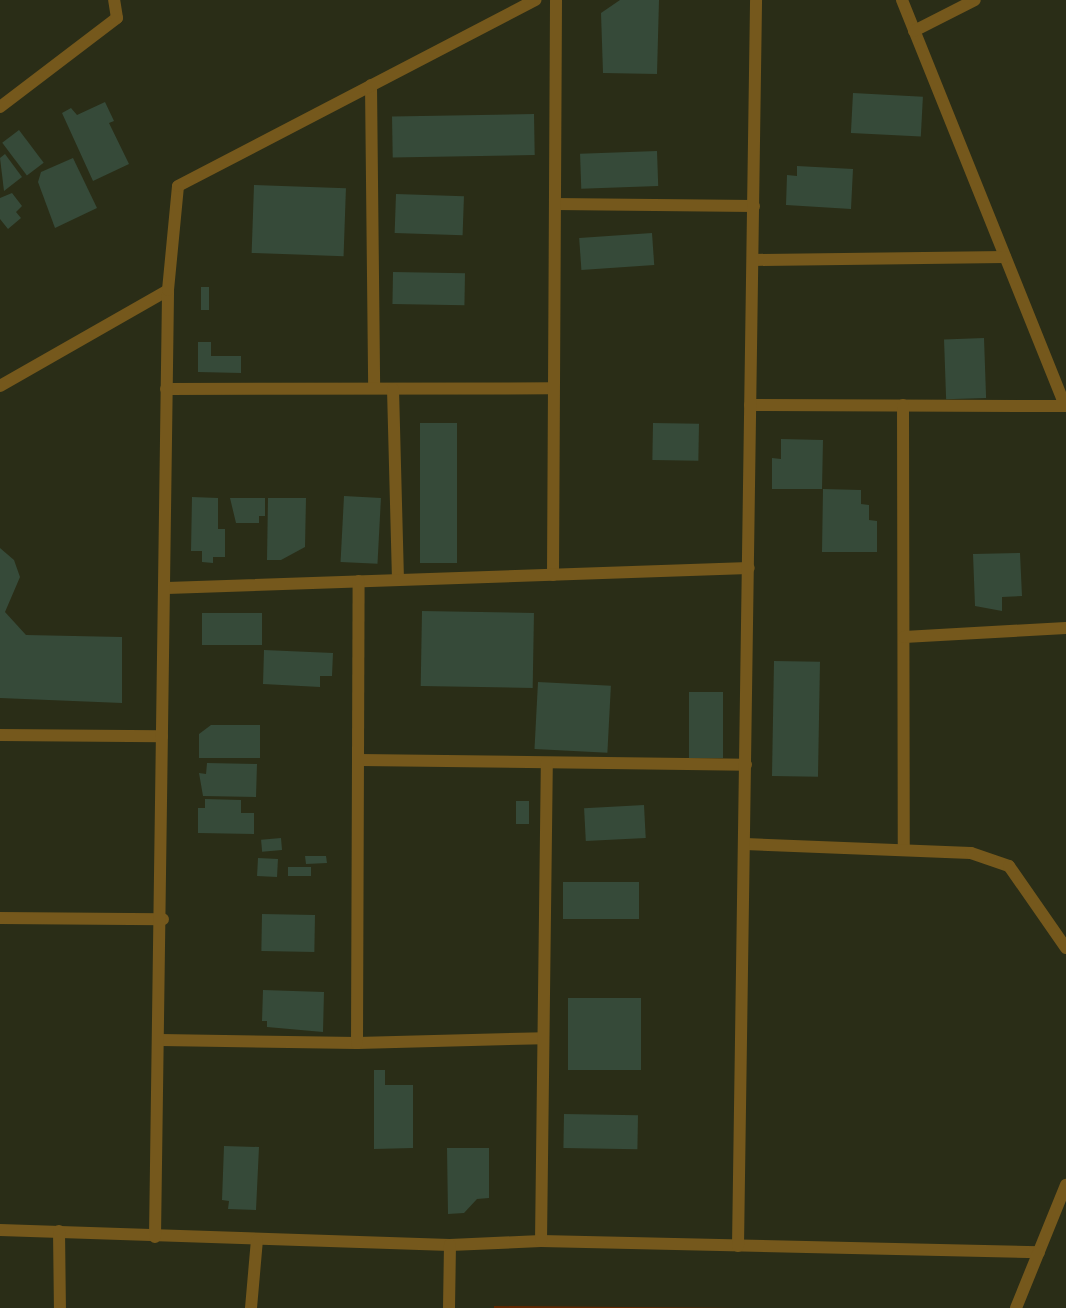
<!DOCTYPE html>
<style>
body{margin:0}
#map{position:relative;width:1066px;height:1308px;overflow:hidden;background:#2a2d17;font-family:Karla,sans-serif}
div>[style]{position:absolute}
.green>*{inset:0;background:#632800}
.building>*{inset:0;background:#364a39;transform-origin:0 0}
.street>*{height:12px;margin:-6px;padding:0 6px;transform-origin:6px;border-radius:6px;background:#75581c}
span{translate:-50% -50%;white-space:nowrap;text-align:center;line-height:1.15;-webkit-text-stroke:4px #2a2d17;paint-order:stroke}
</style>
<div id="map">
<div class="green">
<div style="clip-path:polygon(494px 1306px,740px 1308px,494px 1308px)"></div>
</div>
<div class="building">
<div style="clip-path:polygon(620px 0,659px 0,657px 74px,603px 73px,601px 13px)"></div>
<div style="left:853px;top:93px;width:70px;height:40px;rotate:3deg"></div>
<div style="clip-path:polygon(105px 102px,114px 121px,109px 123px,129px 164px,93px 181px,62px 113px,71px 108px,77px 115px)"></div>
<div style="left:534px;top:114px;width:41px;height:142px;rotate:89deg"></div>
<div style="left:19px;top:130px;width:41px;height:21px;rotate:53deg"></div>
<div style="left:657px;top:151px;width:35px;height:77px;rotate:88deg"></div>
<div style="clip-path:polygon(5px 154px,22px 177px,4px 191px,0 158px)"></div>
<div style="clip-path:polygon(73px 158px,97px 208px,55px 228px,38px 182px,41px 172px)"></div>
<div style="clip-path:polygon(797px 166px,853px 169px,851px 209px,786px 205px,787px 175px,797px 176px)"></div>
<div style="left:254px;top:185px;width:92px;height:68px;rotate:2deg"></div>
<div style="clip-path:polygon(12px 193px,22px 206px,16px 212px,21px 218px,8px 229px,0 219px,0 198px)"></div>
<div style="left:396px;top:194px;width:68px;height:39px;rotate:2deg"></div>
<div style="left:652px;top:233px;width:32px;height:73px;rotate:86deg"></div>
<div style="left:393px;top:272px;width:72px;height:32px;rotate:1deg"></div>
<div style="left:201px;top:287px;width:8px;height:23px"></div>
<div style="left:984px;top:338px;width:60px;height:40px;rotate:88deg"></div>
<div style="clip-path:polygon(198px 342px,211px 342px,211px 356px,241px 356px,241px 373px,198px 372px)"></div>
<div style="left:420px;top:423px;width:37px;height:140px"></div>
<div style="left:653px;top:423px;width:46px;height:37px;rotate:1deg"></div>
<div style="clip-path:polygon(781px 439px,823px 440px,822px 489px,772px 489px,772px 458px,781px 459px)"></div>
<div style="clip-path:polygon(823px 489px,861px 490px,861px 504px,869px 505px,869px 520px,877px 521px,877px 552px,822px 552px)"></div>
<div style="left:344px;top:496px;width:37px;height:66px;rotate:3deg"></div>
<div style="clip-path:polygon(192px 497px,218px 498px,218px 529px,225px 529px,225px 557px,213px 557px,213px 563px,202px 562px,202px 551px,191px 551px)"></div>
<div style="clip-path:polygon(230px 498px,265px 498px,265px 516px,259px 516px,259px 523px,236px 523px)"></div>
<div style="clip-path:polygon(268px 498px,306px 498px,305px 547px,281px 560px,267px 560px)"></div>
<div style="clip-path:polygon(0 548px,14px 560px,20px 577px,5px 612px,26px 635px,122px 637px,122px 703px,0 698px)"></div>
<div style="clip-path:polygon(1020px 553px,1022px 596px,1002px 597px,1002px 611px,975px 606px,973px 554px)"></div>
<div style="left:422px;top:611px;width:112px;height:75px;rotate:1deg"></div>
<div style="left:202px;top:613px;width:60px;height:32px"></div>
<div style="clip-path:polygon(264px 650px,333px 653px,332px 676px,320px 676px,320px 687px,263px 684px)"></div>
<div style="left:774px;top:661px;width:46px;height:115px;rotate:1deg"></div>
<div style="left:538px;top:682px;width:73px;height:67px;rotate:3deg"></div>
<div style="left:723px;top:692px;width:66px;height:34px;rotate:90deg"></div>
<div style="clip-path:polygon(211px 725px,260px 725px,260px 758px,199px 758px,199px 734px)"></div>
<div style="clip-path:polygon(207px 763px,257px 764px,256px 797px,203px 796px,199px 773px,206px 774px)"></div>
<div style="clip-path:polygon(205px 799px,241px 800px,241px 813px,254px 813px,254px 834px,198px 833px,198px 808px,205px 808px)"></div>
<div style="left:516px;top:801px;width:13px;height:23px"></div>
<div style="left:644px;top:805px;width:33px;height:60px;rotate:87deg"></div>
<div style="left:281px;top:838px;width:12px;height:20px;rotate:85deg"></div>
<div style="clip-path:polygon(305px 856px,326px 856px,327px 863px,306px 864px)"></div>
<div style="left:258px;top:858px;width:20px;height:18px;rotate:3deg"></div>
<div style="left:288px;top:867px;width:23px;height:9px"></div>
<div style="left:563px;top:882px;width:76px;height:37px"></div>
<div style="left:262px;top:914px;width:53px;height:37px;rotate:1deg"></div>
<div style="clip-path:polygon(263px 990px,324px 992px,323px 1032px,267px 1027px,267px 1021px,262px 1021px)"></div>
<div style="left:568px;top:998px;width:73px;height:72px"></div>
<div style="clip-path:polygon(374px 1070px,385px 1070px,385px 1085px,413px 1085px,413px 1148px,374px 1149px)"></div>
<div style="left:564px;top:1114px;width:74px;height:34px;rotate:1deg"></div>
<div style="clip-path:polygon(224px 1146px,259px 1147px,256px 1210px,228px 1209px,229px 1201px,222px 1200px)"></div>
<div style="clip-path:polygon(447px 1148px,489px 1148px,489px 1198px,477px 1199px,464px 1213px,448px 1214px)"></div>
</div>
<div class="street">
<div style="left:902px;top:0;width:437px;rotate:68.1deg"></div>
<div style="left:914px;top:31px;width:68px;rotate:-26.9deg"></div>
<div style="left:371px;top:85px;width:303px;rotate:89.4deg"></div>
<div style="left:0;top:107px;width:147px;rotate:-37.3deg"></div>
<div style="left:117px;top:18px;width:18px;rotate:-99deg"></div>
<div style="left:555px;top:204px;width:199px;rotate:0.6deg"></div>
<div style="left:753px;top:260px;width:252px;rotate:-0.7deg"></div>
<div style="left:0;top:386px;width:193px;rotate:-29.7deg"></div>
<div style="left:166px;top:389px;width:386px;rotate:-0.1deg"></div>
<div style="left:393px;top:389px;width:191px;rotate:88.5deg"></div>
<div style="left:750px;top:405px;width:316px;rotate:0.2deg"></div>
<div style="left:903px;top:405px;width:445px;rotate:89.9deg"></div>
<div style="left:553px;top:575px;width:575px;rotate:-89.7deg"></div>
<div style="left:167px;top:588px;width:582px;rotate:-1.97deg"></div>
<div style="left:904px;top:637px;width:162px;rotate:-3.2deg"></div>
<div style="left:0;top:735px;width:162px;rotate:0.4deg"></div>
<div style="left:360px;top:760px;width:386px;rotate:0.7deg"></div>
<div style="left:745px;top:844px;width:226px;rotate:2.3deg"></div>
<div style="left:971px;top:853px;width:40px;rotate:18.9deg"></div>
<div style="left:1009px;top:866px;width:100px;rotate:55.2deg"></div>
<div style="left:0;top:918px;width:163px;rotate:0.4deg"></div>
<div style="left:161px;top:1040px;width:196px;rotate:0.9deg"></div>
<div style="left:357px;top:1043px;width:186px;rotate:-1.5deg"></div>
<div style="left:357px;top:1043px;width:462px;rotate:-89.8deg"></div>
<div style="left:0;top:1230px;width:450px;rotate:1.9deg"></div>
<div style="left:450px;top:1245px;width:91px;rotate:-2.5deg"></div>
<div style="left:541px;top:1241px;width:498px;rotate:1.3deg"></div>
<div style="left:59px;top:1231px;width:77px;rotate:89.3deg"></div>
<div style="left:155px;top:1237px;width:947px;rotate:-89.21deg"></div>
<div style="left:168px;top:290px;width:104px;rotate:-84.5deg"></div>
<div style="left:178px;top:186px;width:403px;rotate:-27.5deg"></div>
<div style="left:541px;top:1241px;width:478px;rotate:-89.3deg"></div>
<div style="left:738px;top:1246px;width:1246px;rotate:-89.17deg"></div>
<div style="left:251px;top:1308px;width:68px;rotate:-85deg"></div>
<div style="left:449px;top:1308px;width:63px;rotate:-89.1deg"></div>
<div style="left:1016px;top:1308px;width:133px;rotate:-67.9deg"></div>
</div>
</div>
